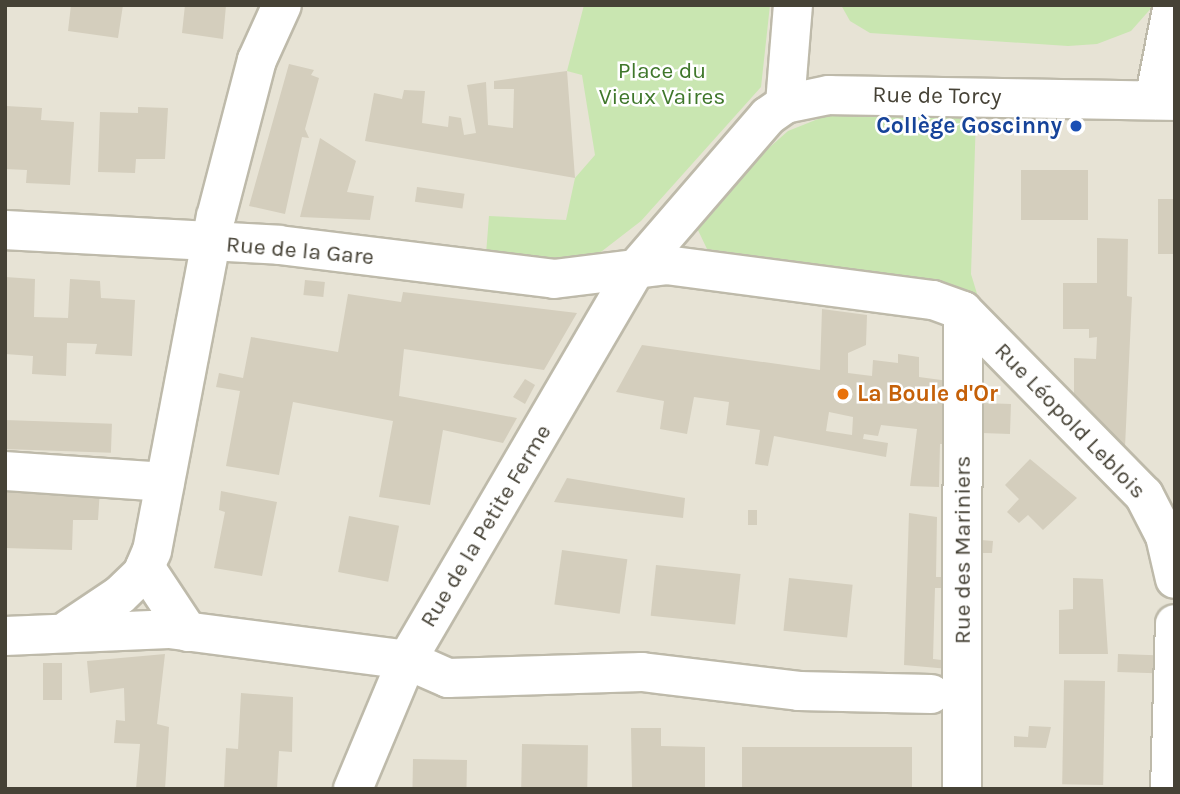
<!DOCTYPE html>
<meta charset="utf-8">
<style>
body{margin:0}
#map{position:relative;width:1180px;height:794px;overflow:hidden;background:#f3f1e7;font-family:Karla,sans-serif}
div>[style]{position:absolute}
.residential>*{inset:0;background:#e7e3d5;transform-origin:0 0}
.green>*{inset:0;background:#c9e6b1}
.building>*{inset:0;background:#d4cebd;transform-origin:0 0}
.roads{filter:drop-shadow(2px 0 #bebaaa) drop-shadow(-2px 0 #bebaaa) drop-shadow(0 2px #bebaaa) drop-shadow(0 -2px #bebaaa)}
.minor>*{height:38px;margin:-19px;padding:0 19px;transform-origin:19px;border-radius:19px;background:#fff}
.dots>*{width:19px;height:19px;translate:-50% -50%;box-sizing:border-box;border:4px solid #fff;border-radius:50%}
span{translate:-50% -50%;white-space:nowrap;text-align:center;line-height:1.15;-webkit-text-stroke:5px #fff;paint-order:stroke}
.park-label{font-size:23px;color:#3f772b}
.street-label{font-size:23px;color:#464236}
.transit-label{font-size:23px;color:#164399;font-weight:700}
.right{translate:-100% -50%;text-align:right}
.food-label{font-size:23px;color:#c56008;font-weight:700}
.left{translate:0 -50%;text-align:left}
.frame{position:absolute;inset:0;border:7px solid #464236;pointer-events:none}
</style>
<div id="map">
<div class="residential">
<div style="left:5px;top:5px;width:1170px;height:784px"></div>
</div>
<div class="green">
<div style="clip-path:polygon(584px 5px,770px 5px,761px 87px,641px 221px,597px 255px,559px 263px,486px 254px,489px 216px,566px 220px,575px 178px,595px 155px,582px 75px,567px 71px)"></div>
<div style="clip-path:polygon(841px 5px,1154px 5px,1131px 31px,1097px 44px,1068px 46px,870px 33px,850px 21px)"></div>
<div style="clip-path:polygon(828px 115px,976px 116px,971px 274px,978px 297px,924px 279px,707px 249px,696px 226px,734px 179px,788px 131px)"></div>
</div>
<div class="building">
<div style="clip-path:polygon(71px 5px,123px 5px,118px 38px,68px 31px)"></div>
<div style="clip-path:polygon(185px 5px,226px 5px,223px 39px,182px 33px)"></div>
<div style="clip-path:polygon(289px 64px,314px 70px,311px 75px,319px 78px,305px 129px,309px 138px,302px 137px,285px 214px,249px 206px)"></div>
<div style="clip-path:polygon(567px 71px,575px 178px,365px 141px,374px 93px,402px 99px,404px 90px,425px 91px,422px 123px,448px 127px,449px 116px,461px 118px,464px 135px,476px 133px,467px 85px,486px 82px,488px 125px,513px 128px,514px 89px,494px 89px,494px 81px)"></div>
<div style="clip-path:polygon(6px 106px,42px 108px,41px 120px,74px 122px,70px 185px,26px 183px,27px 170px,5px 169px)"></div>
<div style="clip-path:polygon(138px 107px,168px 108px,165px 159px,136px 159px,135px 173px,98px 172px,100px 112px,138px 113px)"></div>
<div style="clip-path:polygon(320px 138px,356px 161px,347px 192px,374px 196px,370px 220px,300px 217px)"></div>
<div style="left:1021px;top:170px;width:67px;height:50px"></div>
<div style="left:417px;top:187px;width:48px;height:15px;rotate:8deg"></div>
<div style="left:1158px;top:199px;width:17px;height:55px"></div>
<div style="clip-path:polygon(1097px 238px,1128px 239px,1127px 296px,1132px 297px,1125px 447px,1074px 397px,1074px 358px,1096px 359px,1097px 337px,1089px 338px,1089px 329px,1063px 329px,1063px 283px,1097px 283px)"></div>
<div style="clip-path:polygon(5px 277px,35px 279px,34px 317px,68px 318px,70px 279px,100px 281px,101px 298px,135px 300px,132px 356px,95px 354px,97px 344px,67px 343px,66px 376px,32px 374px,33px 356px,5px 354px)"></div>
<div style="left:305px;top:280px;width:20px;height:15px;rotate:6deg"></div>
<div style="clip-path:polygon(403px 292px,577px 313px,544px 370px,404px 349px,399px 396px,517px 418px,503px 443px,443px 430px,430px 505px,379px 497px,393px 421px,293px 402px,279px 475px,226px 466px,240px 391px,216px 387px,219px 373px,243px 378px,251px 337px,338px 352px,348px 294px,401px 302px)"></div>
<div style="clip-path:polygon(evenodd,822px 309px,867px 315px,866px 345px,848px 353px,848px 373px,872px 376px,873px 360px,898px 363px,898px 354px,919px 357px,919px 377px,956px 382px,955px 444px,940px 444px,939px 487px,910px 486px,917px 429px,881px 425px,878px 436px,864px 434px,863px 439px,888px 443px,886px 457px,774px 436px,768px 466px,755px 464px,760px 430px,726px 425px,729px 402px,694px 397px,687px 434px,660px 429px,664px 401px,616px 392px,642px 345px,820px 370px,822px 309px,829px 412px,853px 417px,852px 435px,826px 431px,829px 412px)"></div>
<div style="clip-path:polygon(525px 379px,535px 385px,525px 404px,513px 397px)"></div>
<div style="left:983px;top:403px;width:28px;height:30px;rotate:2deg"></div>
<div style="left:5px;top:420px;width:107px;height:29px;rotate:2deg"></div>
<div style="clip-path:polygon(1030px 459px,1077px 498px,1043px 530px,1028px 515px,1019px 523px,1007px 512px,1019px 499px,1005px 485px)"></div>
<div style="clip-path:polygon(567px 478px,685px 498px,683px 518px,554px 502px)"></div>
<div style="clip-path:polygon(5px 485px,100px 489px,98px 520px,73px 520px,72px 550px,5px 548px)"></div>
<div style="clip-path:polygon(221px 491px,277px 502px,262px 576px,214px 568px,225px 512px,219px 510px)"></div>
<div style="left:748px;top:510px;width:9px;height:15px"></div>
<div style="clip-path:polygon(909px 513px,937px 517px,936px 577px,952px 577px,952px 588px,935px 588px,933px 659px,950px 661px,949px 669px,904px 665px)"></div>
<div style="left:349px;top:516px;width:51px;height:57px;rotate:11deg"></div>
<div style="clip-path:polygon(981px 540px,993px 541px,992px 553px,981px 553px)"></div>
<div style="left:562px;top:550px;width:66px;height:55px;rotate:8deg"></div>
<div style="left:656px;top:565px;width:85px;height:51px;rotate:6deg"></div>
<div style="left:789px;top:578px;width:64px;height:53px;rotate:6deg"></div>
<div style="clip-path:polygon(1073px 578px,1103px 579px,1108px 654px,1059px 654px,1059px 610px,1073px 609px)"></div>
<div style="clip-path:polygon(165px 654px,157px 724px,169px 727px,165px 789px,136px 789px,140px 744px,114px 743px,116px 720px,125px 721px,124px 688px,90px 693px,87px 661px)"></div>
<div style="left:1118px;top:654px;width:38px;height:18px;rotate:2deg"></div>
<div style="left:62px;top:663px;width:37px;height:19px;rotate:90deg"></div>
<div style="left:1105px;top:681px;width:104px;height:41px;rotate:91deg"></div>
<div style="clip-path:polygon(241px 693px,293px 697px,292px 752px,279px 751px,277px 789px,224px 789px,226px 748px,238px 749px)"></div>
<div style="clip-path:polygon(1029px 726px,1051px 727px,1046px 748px,1014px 747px,1014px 736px,1028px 737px)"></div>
<div style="clip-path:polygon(631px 728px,661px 728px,661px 746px,705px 747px,705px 789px,632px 789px)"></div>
<div style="left:522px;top:744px;width:66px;height:45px;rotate:1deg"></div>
<div style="left:912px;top:747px;width:42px;height:170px;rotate:90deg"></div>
<div style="left:413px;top:759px;width:54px;height:30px;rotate:1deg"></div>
</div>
<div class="roads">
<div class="minor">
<div style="left:1154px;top:100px;width:97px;rotate:-78.7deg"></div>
<div style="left:785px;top:104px;width:99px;rotate:-85.4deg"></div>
<div style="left:5px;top:230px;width:274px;rotate:3.1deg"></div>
<div style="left:279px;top:245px;width:277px;rotate:7deg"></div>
<div style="left:554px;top:279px;width:113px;rotate:-7.1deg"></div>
<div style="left:666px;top:265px;width:269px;rotate:7.5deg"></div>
<div style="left:933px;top:300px;width:32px;rotate:20deg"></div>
<div style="left:963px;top:311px;width:258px;rotate:45.5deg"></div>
<div style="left:1144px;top:495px;width:46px;rotate:62.9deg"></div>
<div style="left:1165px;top:536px;width:44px;rotate:76.9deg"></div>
<div style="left:5px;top:471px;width:160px;rotate:3.9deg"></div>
<div style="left:145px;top:567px;width:78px;rotate:56.5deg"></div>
<div style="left:69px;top:629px;width:61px;rotate:-33.7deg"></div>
<div style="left:120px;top:595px;width:30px;rotate:-44deg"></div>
<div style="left:142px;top:574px;width:25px;rotate:-67deg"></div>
<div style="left:152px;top:551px;width:340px;rotate:-79.2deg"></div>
<div style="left:216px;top:217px;width:162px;rotate:-75.4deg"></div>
<div style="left:257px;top:60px;width:60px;rotate:-65.6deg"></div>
<div style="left:5px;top:636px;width:164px;rotate:-2.4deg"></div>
<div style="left:169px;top:629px;width:240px;rotate:7.4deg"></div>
<div style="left:407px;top:660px;width:45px;rotate:23.7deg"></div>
<div style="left:448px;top:678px;width:194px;rotate:-1.8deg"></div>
<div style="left:642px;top:672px;width:158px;rotate:6.9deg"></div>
<div style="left:799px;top:691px;width:132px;rotate:1.3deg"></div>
<div style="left:353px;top:789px;width:140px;rotate:-67.3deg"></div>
<div style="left:407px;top:660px;width:452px;rotate:-59.7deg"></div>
<div style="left:635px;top:270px;width:203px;rotate:-49.2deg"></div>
<div style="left:768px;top:116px;width:21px;rotate:-35deg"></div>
<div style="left:785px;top:104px;width:45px;rotate:-11.6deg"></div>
<div style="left:829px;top:95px;width:346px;rotate:1deg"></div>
<div style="left:962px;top:789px;width:478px;rotate:-89.9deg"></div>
<div style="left:1170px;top:789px;width:165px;rotate:-88.3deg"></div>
</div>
</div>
<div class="dots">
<div style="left:1076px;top:126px;background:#1a4fb4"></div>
<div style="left:843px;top:394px;background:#e8710a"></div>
</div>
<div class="park-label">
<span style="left:662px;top:84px">Place du<br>Vieux Vaires</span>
</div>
<div class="street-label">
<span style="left:937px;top:96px;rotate:1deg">Rue de Torcy</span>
<span style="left:300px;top:251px;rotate:5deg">Rue de la Gare</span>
<span style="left:1070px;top:421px;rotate:46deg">Rue Léopold Leblois</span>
<span style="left:486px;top:526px;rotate:-59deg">Rue de la Petite Ferme</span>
<span style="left:963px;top:550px;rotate:-90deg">Rue des Mariniers</span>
</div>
<div class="transit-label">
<span class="right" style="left:1062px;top:126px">Collège Goscinny</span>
</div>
<div class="food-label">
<span class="left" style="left:857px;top:394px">La Boule d'Or</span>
</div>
<div class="frame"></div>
</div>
